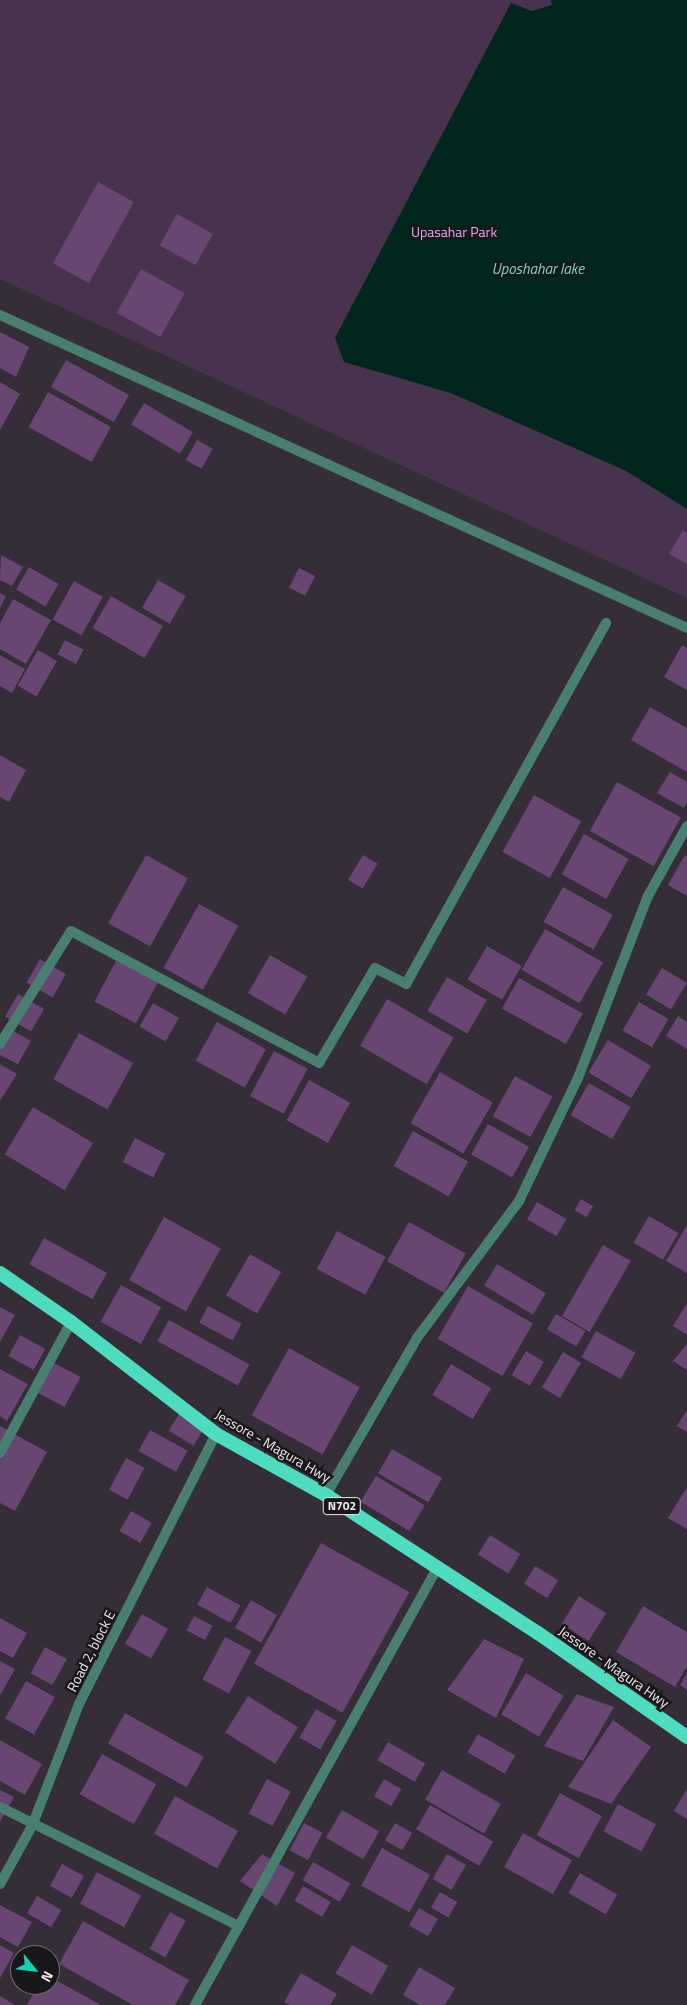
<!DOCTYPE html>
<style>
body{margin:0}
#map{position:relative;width:687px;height:2005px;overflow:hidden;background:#352d37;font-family:"Titillium Web",sans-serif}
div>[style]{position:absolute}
.green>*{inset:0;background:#47334d}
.water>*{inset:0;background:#00261d}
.building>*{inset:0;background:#674671;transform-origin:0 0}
.minor>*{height:10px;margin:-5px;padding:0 5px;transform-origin:5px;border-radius:5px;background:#487f71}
.trunk>*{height:14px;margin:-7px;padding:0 7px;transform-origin:7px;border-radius:7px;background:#4edcbe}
span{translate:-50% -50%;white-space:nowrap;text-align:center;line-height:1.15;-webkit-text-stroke:5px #1a171b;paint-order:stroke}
.shield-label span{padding:1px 4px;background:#1a171b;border:1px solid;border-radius:4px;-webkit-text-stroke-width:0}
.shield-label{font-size:12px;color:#efe9f0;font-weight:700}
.park-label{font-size:14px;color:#dea9ed}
.street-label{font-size:14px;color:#efe9f0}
.water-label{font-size:15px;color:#70dec3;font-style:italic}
.north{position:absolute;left:10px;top:1945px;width:50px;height:50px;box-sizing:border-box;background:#1a171b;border:1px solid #6f6b70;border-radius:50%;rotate:119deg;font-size:14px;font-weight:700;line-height:20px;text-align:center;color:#efe9f0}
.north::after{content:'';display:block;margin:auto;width:18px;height:22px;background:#14d5b3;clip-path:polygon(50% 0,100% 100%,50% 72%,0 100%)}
</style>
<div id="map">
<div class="green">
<div style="clip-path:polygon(0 0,687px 0,687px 598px,0 279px)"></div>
</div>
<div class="water">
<div style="clip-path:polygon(551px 0,687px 0,687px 509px,626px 471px,451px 393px,344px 362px,335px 338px,511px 3px,532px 11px,552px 5px)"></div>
</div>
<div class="building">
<div style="left:98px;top:182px;width:41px;height:93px;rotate:29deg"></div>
<div style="left:177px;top:214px;width:41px;height:36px;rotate:29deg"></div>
<div style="left:141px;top:269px;width:50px;height:50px;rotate:29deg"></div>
<div style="clip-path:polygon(0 332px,29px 347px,16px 377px,0 368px)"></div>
<div style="left:66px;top:360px;width:72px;height:31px;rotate:29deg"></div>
<div style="clip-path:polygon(0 382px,20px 394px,0 430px)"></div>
<div style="left:48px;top:392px;width:72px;height:40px;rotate:29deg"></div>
<div style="left:144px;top:403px;width:57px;height:25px;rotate:31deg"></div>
<div style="left:197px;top:440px;width:18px;height:23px;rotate:29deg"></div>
<div style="clip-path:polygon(683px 530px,687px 533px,687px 564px,669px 554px)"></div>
<div style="clip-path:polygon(1px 555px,23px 567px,12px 586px,0 580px)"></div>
<div style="left:29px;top:567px;width:34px;height:26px;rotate:30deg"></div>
<div style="left:299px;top:568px;width:18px;height:22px;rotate:27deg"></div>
<div style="left:158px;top:580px;width:32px;height:32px;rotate:30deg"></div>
<div style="left:74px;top:581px;width:33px;height:44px;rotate:29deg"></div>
<div style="clip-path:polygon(0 593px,6px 596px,0 608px)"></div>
<div style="left:111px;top:596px;width:60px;height:37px;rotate:30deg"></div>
<div style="clip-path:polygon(13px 599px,51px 620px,26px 664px,0 649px,0 623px)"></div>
<div style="left:65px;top:640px;width:21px;height:16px;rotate:28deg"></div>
<div style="clip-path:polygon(682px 645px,687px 648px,687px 690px,664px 677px)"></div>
<div style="left:38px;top:650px;width:22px;height:41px;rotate:30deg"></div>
<div style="clip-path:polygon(0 655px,25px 669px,12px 693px,0 686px)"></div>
<div style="clip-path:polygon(650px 707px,687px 728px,687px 772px,631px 740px)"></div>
<div style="clip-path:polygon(0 755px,26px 770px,9px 802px,0 797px)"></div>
<div style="clip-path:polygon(670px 772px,687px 782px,687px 802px,684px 808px,657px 793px)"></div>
<div style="left:617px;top:782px;width:73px;height:56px;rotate:29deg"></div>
<div style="left:534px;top:795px;width:54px;height:65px;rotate:29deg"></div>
<div style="left:584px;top:834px;width:51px;height:46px;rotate:29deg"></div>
<div style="left:146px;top:855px;width:48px;height:78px;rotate:29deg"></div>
<div style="left:363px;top:855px;width:17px;height:29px;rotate:31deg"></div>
<div style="clip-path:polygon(685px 855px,687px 857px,687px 896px,668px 885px)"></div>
<div style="left:563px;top:887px;width:57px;height:40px;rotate:29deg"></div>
<div style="left:199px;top:904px;width:45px;height:73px;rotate:29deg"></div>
<div style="left:545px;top:929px;width:67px;height:47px;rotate:30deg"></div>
<div style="left:487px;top:946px;width:40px;height:39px;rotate:30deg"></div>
<div style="left:270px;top:955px;width:43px;height:44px;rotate:30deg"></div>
<div style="left:40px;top:959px;width:30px;height:27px;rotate:30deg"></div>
<div style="left:117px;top:959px;width:47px;height:48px;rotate:28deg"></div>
<div style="left:662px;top:968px;width:29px;height:31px;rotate:31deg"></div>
<div style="left:447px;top:977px;width:46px;height:39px;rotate:30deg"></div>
<div style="left:519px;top:978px;width:73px;height:35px;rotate:29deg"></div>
<div style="left:18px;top:994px;width:30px;height:26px;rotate:30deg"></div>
<div style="left:387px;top:999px;width:77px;height:54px;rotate:30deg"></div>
<div style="left:639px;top:1002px;width:34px;height:33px;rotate:30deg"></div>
<div style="left:153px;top:1003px;width:30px;height:27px;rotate:30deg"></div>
<div style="clip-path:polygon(678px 1016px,687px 1022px,687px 1049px,666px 1036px)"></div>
<div style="left:217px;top:1022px;width:56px;height:44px;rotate:29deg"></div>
<div style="clip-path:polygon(5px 1026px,31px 1041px,18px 1064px,0 1055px,0 1036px)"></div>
<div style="left:79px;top:1033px;width:62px;height:53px;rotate:29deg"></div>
<div style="left:608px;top:1040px;width:50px;height:38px;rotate:31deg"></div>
<div style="left:274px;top:1051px;width:38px;height:51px;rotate:28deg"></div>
<div style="clip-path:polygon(0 1064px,17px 1074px,0 1101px)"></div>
<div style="left:440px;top:1072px;width:61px;height:59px;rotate:30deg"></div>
<div style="left:515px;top:1076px;width:43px;height:46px;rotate:29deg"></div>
<div style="left:309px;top:1080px;width:47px;height:46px;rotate:29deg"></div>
<div style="left:589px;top:1083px;width:48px;height:37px;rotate:30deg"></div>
<div style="left:33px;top:1107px;width:70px;height:55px;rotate:31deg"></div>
<div style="left:488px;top:1124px;width:47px;height:35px;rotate:29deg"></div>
<div style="left:413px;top:1131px;width:63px;height:40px;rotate:29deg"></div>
<div style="left:135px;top:1138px;width:34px;height:27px;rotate:27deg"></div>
<div style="left:581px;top:1199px;width:14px;height:13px;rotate:30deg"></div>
<div style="left:537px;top:1202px;width:34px;height:20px;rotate:30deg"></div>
<div style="left:649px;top:1216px;width:34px;height:31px;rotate:30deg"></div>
<div style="left:164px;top:1217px;width:65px;height:72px;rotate:29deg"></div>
<div style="left:409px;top:1222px;width:65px;height:45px;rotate:29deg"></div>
<div style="clip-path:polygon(687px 1225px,687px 1273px,666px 1261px)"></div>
<div style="left:337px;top:1231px;width:55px;height:43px;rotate:28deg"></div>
<div style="left:44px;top:1238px;width:72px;height:30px;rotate:29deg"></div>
<div style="left:603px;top:1245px;width:32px;height:82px;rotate:30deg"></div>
<div style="left:250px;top:1254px;width:36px;height:48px;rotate:30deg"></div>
<div style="left:497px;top:1264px;width:57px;height:25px;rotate:31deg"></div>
<div style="left:121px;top:1285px;width:46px;height:42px;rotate:29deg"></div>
<div style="left:468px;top:1286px;width:75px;height:61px;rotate:30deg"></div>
<div style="clip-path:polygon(687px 1303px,687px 1335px,673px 1326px)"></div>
<div style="left:208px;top:1306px;width:38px;height:19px;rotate:28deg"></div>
<div style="clip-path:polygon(0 1307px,15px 1315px,0 1342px)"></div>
<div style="left:556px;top:1314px;width:34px;height:18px;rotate:30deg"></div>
<div style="left:169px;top:1320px;width:92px;height:24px;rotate:29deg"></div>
<div style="left:596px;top:1331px;width:45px;height:30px;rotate:29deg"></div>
<div style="left:20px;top:1335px;width:29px;height:24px;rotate:29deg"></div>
<div style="clip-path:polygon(687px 1344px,687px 1370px,673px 1361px)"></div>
<div style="left:289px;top:1348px;width:81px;height:77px;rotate:29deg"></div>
<div style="left:526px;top:1351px;width:21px;height:28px;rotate:31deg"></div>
<div style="left:563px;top:1352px;width:21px;height:41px;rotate:31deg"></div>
<div style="left:54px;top:1363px;width:30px;height:34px;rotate:28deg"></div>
<div style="left:451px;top:1364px;width:47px;height:36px;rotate:31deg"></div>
<div style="clip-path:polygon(0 1369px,28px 1384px,7px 1421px,0 1416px)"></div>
<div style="clip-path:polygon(687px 1410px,687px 1432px,677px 1426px)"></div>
<div style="left:180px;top:1412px;width:29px;height:22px;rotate:31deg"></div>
<div style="clip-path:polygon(0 1426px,47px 1452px,15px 1511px,0 1503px)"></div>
<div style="left:150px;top:1430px;width:43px;height:24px;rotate:29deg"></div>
<div style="left:392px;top:1449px;width:58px;height:28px;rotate:30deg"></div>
<div style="left:126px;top:1458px;width:21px;height:36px;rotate:28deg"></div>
<div style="left:376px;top:1476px;width:57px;height:30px;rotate:31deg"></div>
<div style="clip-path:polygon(687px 1487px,687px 1529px,668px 1518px)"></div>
<div style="left:131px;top:1511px;width:24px;height:23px;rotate:30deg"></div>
<div style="left:490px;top:1535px;width:36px;height:23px;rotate:32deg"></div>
<div style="left:321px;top:1543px;width:101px;height:138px;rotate:29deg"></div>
<div style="left:535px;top:1566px;width:27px;height:21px;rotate:31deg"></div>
<div style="left:207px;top:1587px;width:38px;height:20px;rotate:29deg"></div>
<div style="left:579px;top:1596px;width:32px;height:33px;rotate:32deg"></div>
<div style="left:251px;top:1600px;width:30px;height:32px;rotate:30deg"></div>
<div style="clip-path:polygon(643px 1606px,687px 1632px,687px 1666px,675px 1687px,616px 1652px)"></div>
<div style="left:142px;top:1614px;width:30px;height:34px;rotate:30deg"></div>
<div style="left:194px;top:1616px;width:21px;height:16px;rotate:28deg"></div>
<div style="clip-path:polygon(0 1618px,27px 1633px,13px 1658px,0 1651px)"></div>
<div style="left:225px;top:1637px;width:30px;height:48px;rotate:28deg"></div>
<div style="clip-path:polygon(484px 1639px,524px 1659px,496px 1718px,447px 1690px)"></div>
<div style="left:45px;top:1647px;width:25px;height:30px;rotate:29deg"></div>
<div style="clip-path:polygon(0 1661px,15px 1669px,1px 1694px,0 1693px)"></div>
<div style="left:526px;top:1673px;width:44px;height:48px;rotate:31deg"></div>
<div style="clip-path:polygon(687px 1673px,687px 1690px,680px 1685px)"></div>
<div style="left:26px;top:1681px;width:33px;height:43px;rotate:29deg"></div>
<div style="clip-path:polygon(577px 1694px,614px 1707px,583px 1761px,544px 1746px)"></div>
<div style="left:248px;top:1696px;width:59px;height:43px;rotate:32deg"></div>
<div style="left:316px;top:1709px;width:24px;height:33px;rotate:30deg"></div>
<div style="left:125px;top:1713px;width:90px;height:35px;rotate:29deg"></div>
<div style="clip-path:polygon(613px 1720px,651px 1747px,611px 1804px,568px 1787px)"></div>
<div style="left:478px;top:1734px;width:43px;height:21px;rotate:30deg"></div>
<div style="clip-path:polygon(0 1740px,42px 1764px,25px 1795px,0 1781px)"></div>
<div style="left:388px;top:1742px;width:43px;height:21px;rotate:30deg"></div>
<div style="left:102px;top:1754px;width:62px;height:46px;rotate:29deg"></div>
<div style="left:442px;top:1770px;width:68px;height:34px;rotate:30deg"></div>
<div style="left:267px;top:1779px;width:27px;height:39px;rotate:28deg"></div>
<div style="left:384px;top:1779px;width:20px;height:20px;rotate:30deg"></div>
<div style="clip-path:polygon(687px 1789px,687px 1819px,674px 1811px)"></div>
<div style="clip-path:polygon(0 1790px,14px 1797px,0 1822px)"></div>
<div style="left:560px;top:1793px;width:48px;height:48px;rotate:29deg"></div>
<div style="left:175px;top:1796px;width:72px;height:43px;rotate:29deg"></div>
<div style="left:618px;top:1804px;width:43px;height:31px;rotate:28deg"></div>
<div style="left:430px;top:1805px;width:73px;height:28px;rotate:30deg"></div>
<div style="left:342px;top:1810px;width:43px;height:32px;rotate:30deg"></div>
<div style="left:304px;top:1823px;width:21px;height:31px;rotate:28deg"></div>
<div style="left:395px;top:1823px;width:20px;height:20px;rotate:30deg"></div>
<div style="left:523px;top:1833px;width:56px;height:39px;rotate:29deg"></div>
<div style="left:382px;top:1848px;width:55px;height:43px;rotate:29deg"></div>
<div style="clip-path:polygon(262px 1854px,295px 1873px,277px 1906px,240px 1881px)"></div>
<div style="left:447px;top:1854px;width:22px;height:29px;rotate:30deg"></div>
<div style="left:313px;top:1862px;width:43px;height:21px;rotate:30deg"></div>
<div style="left:62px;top:1864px;width:25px;height:25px;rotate:29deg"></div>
<div style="left:97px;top:1872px;width:50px;height:36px;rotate:28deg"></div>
<div style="left:580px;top:1873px;width:43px;height:23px;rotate:30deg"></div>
<div style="left:303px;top:1886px;width:32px;height:17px;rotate:30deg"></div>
<div style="left:440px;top:1892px;width:20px;height:18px;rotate:30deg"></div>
<div style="left:37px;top:1896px;width:28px;height:20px;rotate:30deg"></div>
<div style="clip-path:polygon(0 1905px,32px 1922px,18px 1947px,0 1937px)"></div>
<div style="left:419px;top:1908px;width:22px;height:20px;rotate:30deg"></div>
<div style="left:170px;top:1912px;width:18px;height:42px;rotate:29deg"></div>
<div style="clip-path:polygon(83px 1921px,189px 1980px,175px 2005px,133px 2005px,59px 1964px)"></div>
<div style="clip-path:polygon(0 1945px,14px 1953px,0 1978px)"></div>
<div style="left:352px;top:1945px;width:42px;height:33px;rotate:30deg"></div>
<div style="clip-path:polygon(419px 1967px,455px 1988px,445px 2005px,420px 2005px,403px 1995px)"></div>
<div style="clip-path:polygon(301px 1973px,337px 1994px,330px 2005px,290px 2005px,284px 2002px)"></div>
<div style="clip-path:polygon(50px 1977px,101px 2005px,27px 2005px,38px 1985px,50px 1985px)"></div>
<div style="clip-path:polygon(0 1996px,15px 2005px,0 2005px)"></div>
</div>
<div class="minor">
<div style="left:0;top:315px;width:755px;rotate:24.49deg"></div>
<div style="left:0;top:1044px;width:133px;rotate:-57.9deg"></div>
<div style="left:71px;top:931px;width:281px;rotate:28deg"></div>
<div style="left:319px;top:1063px;width:110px;rotate:-59.5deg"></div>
<div style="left:375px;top:968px;width:35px;rotate:27deg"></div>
<div style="left:406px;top:984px;width:413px;rotate:-61deg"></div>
<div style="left:0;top:1453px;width:149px;rotate:-61.5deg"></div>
<div style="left:326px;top:1495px;width:181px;rotate:-59.9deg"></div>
<div style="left:417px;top:1338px;width:171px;rotate:-53.3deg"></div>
<div style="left:519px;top:1201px;width:136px;rotate:-64.4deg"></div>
<div style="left:578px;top:1078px;width:195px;rotate:-69deg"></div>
<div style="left:648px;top:896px;width:80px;rotate:-60.9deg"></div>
<div style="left:0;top:1807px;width:267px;rotate:26.5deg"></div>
<div style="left:0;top:1884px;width:66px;rotate:-61.1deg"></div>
<div style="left:32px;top:1826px;width:131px;rotate:-68.9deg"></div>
<div style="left:79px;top:1704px;width:303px;rotate:-63.1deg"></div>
<div style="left:195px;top:2005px;width:500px;rotate:-61deg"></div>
</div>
<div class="trunk">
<div style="left:0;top:1273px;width:86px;rotate:34.6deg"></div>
<div style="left:71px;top:1322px;width:183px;rotate:37.7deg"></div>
<div style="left:216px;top:1434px;width:126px;rotate:29deg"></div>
<div style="left:326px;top:1495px;width:253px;rotate:33.1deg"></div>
<div style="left:538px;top:1633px;width:182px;rotate:34.9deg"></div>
</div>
<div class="shield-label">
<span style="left:342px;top:1506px">N702</span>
</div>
<div class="park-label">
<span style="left:454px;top:232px">Upasahar Park</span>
</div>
<div class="street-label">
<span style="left:273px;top:1446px;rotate:30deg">Jessore - Magura Hwy</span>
<span style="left:91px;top:1651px;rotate:-63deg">Road 2, block E</span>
<span style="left:614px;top:1667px;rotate:35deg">Jessore - Magura Hwy</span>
</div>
<div class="water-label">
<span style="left:538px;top:269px">Uposhahar lake</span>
</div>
<div class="north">N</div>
</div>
